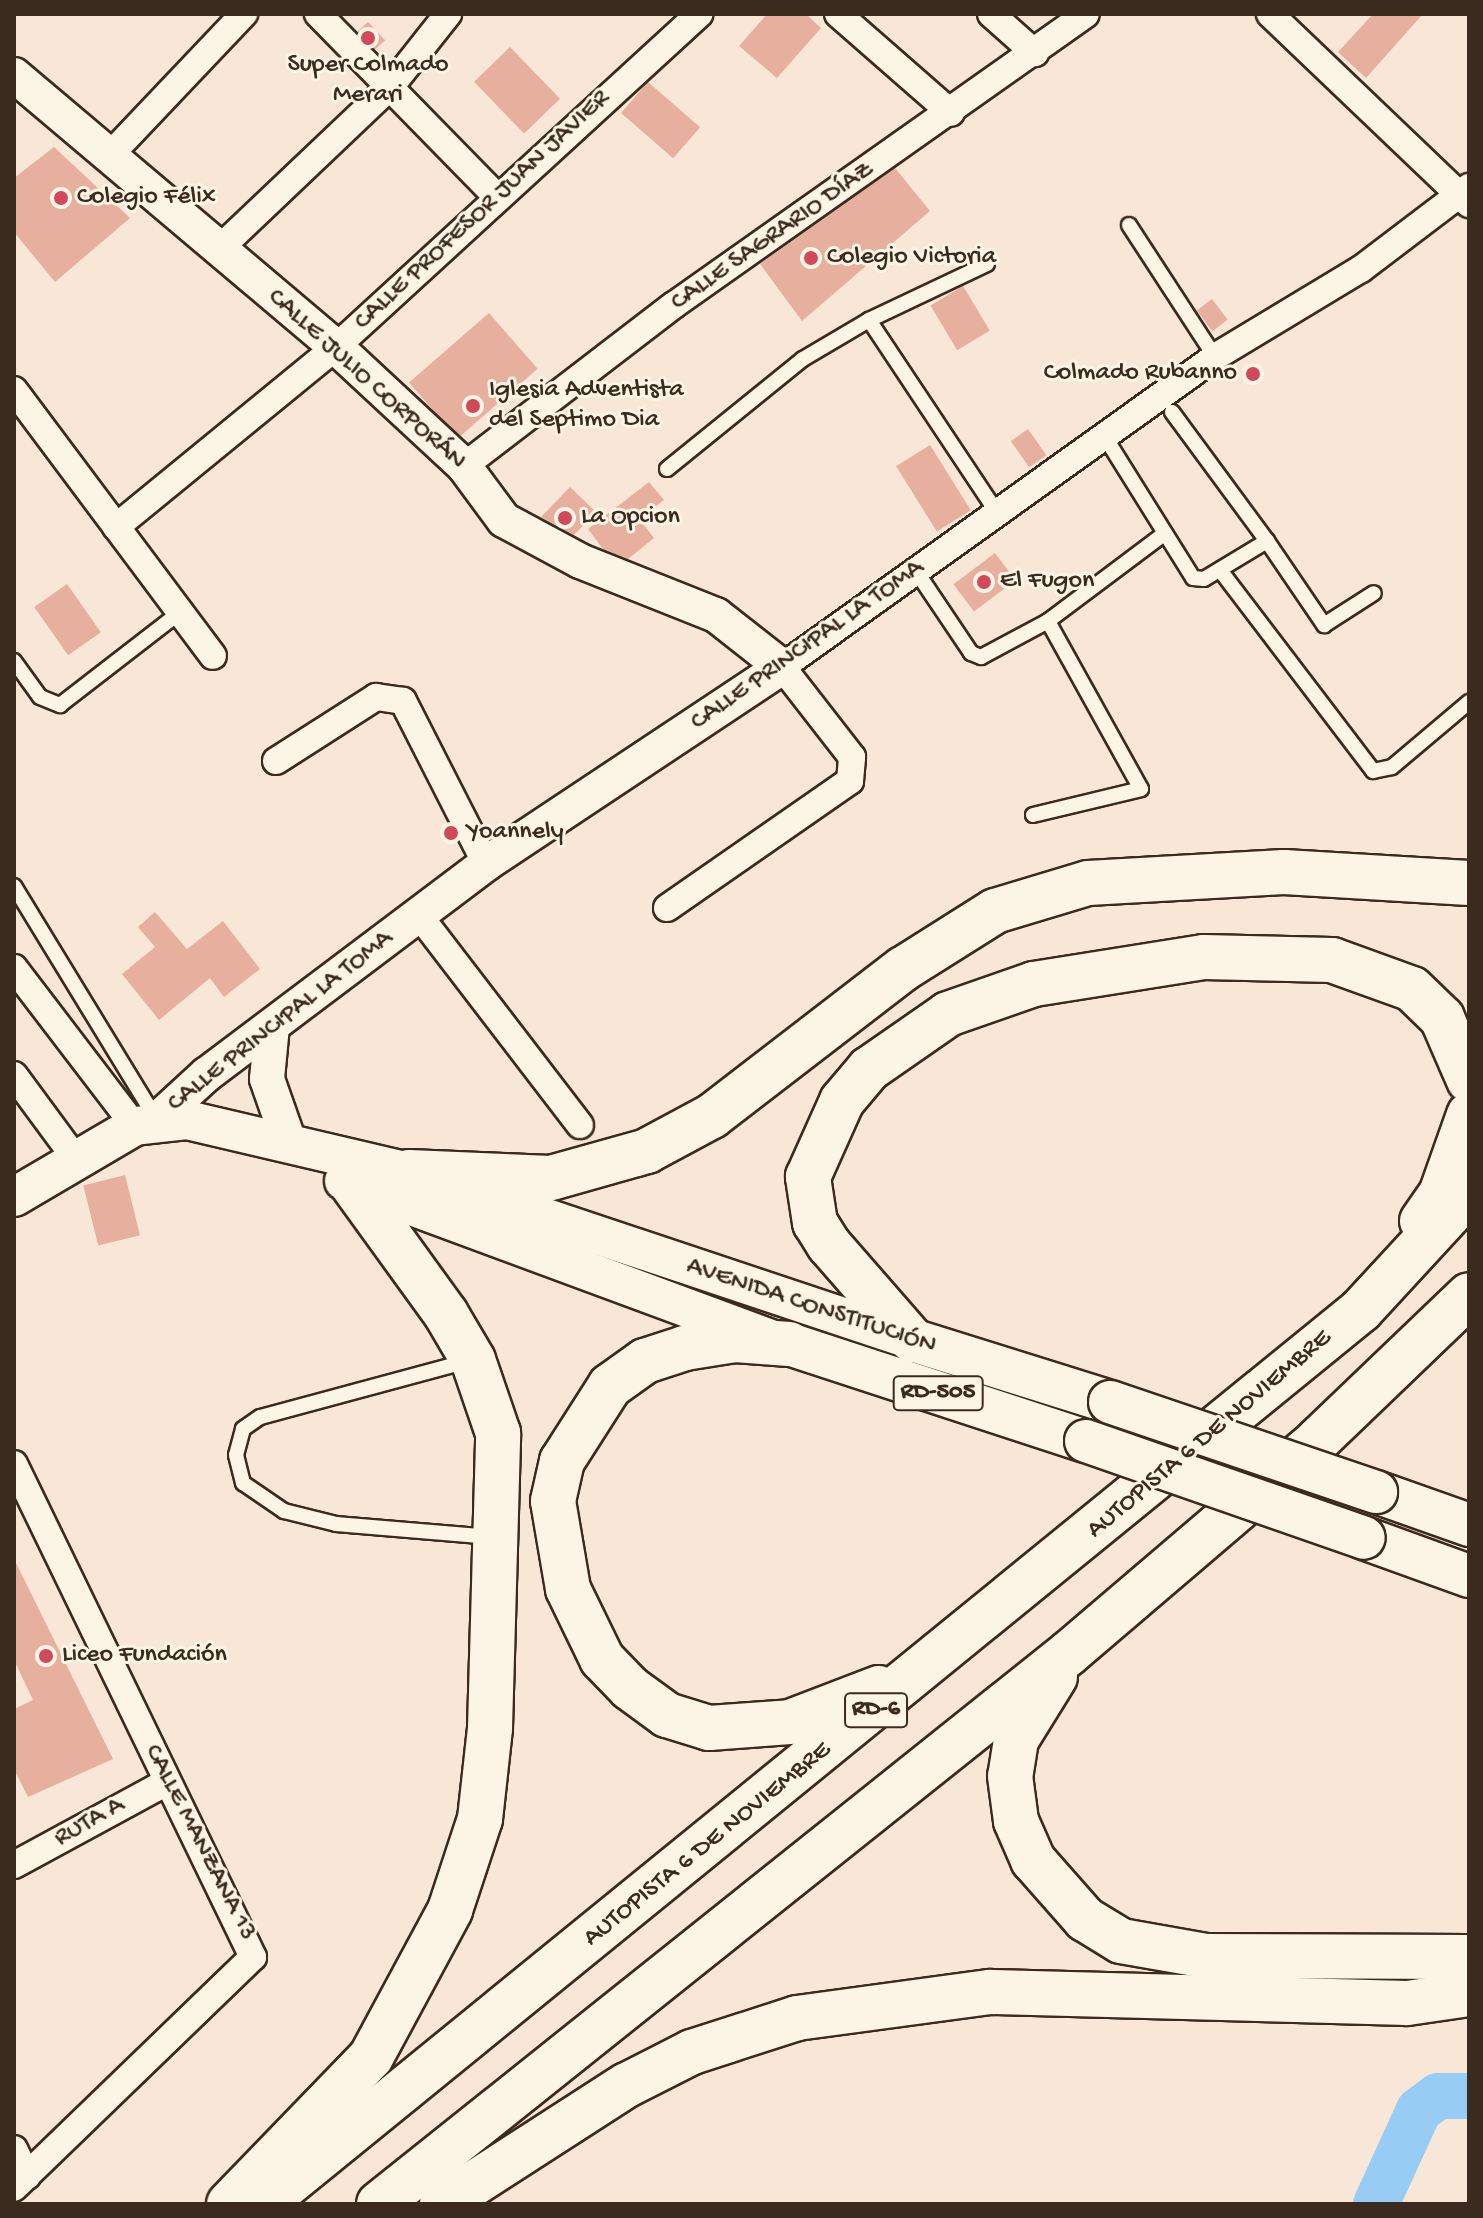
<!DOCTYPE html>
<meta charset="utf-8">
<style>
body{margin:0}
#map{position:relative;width:1483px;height:2218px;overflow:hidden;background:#f8e7d7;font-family:"Gochi Hand",sans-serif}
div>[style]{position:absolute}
.river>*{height:46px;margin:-23px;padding:0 23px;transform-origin:23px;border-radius:23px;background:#97ccf5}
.building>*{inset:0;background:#e7af9e;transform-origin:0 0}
.roads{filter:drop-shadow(2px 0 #3b2a1e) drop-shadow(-2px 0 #3b2a1e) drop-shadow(0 2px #3b2a1e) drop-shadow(0 -2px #3b2a1e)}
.service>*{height:14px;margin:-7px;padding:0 7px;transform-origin:7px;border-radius:7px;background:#fcf5e5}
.minor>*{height:26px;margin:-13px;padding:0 13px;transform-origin:13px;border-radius:13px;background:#fcf5e5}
.tertiary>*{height:34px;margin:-17px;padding:0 17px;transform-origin:17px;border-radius:17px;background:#fcf5e5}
.secondary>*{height:38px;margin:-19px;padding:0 19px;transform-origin:19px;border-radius:19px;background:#fcf5e5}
.primary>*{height:42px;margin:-21px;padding:0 21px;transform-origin:21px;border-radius:21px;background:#fcf5e5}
.motorway>*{height:44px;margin:-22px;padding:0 22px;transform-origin:22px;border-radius:22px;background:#fcf5e5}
.bridges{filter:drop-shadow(2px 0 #3b2a1e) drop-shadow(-2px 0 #3b2a1e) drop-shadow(0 2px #3b2a1e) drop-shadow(0 -2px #3b2a1e)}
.primary-bridge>*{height:42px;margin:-21px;padding:0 21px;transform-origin:21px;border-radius:21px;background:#fcf5e5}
.dots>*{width:22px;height:22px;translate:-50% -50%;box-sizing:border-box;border:4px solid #fcf5e5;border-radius:50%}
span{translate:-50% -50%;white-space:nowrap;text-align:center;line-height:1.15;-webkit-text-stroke:6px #fcf5e5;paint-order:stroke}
.shield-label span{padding:2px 6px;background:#fcf5e5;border:2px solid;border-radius:6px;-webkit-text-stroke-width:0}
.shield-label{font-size:24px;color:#3b2a1e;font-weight:700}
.poi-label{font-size:26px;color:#3b2a1e}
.left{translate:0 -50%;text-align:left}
.right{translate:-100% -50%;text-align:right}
.street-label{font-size:26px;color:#3b2a1e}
.frame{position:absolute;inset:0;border:16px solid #3b2a1e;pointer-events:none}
</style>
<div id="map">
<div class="river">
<div style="left:1376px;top:2204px;width:103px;rotate:-65.4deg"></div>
<div style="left:1419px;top:2110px;width:24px;rotate:-36deg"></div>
<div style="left:1438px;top:2096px;width:31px"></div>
</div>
<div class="building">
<div style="clip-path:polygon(767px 14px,806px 14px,821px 28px,777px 78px,739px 46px)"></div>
<div style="clip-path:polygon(1373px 14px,1423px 14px,1366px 78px,1338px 52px)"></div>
<div style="left:368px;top:22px;width:25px;height:14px;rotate:47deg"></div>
<div style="left:510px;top:47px;width:72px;height:50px;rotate:46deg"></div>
<div style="left:648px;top:82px;width:69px;height:41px;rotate:41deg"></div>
<div style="clip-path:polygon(54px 147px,130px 218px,55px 282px,14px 232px,14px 178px)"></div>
<div style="clip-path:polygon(895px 168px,930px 211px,802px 321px,760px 264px)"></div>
<div style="left:963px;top:286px;width:52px;height:38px;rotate:59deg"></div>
<div style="left:1212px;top:299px;width:26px;height:19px;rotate:53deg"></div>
<div style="left:489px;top:313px;width:74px;height:106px;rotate:49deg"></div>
<div style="left:1028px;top:429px;width:32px;height:21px;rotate:55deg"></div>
<div style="left:930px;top:445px;width:77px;height:40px;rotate:58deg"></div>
<div style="clip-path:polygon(649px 482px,664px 500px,639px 519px,654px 538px,628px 559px,603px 549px,588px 529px)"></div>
<div style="clip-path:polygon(570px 487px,596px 512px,574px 535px,541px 517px)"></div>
<div style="left:995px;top:553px;width:34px;height:52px;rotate:53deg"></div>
<div style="left:67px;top:584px;width:59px;height:40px;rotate:55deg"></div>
<div style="clip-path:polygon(155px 912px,187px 949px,223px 921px,260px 969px,224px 997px,210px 978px,159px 1020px,122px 974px,155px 947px,138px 927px)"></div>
<div style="left:125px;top:1175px;width:62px;height:43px;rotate:76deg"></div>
<div style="clip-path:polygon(14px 1559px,113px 1759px,28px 1797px,14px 1769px,14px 1709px,33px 1700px,14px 1660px)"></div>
</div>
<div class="roads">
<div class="service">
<div style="left:1129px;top:225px;width:158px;rotate:56.9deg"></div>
<div style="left:987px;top:264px;width:131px;rotate:154.6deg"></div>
<div style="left:869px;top:320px;width:232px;rotate:56.4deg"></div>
<div style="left:1172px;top:412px;width:160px;rotate:53.6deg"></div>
<div style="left:1105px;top:437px;width:166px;rotate:58deg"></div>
<div style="left:1193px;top:578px;width:11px;rotate:5deg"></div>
<div style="left:1204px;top:579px;width:74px;rotate:-31.1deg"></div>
<div style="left:1267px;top:541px;width:102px;rotate:55.8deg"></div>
<div style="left:1324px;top:625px;width:59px;rotate:-32.6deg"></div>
<div style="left:667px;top:469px;width:175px;rotate:-39deg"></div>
<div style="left:803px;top:359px;width:77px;rotate:-30.6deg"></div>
<div style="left:1220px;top:570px;width:253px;rotate:52.7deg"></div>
<div style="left:1373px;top:771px;width:19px;rotate:-12deg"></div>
<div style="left:1392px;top:767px;width:101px;rotate:-40.2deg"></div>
<div style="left:916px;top:571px;width:99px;rotate:56.1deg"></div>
<div style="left:971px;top:653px;width:11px;rotate:22deg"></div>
<div style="left:981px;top:657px;width:76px;rotate:-28.2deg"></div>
<div style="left:1048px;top:621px;width:146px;rotate:-36.9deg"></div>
<div style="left:14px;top:661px;width:44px;rotate:54.2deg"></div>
<div style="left:40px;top:697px;width:22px;rotate:22deg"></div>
<div style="left:60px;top:705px;width:150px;rotate:-37.7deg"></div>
<div style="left:1033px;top:815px;width:111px;rotate:-13.5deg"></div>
<div style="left:1141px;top:789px;width:192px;rotate:-119deg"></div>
<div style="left:14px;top:886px;width:274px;rotate:58.6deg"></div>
<div style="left:468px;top:1361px;width:215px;rotate:164.9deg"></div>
<div style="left:260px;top:1417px;width:21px;rotate:145deg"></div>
<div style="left:243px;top:1429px;width:27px;rotate:105deg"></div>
<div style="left:236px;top:1455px;width:29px;rotate:76deg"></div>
<div style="left:243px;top:1483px;width:50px;rotate:34.3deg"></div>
<div style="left:284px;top:1511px;width:54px;rotate:14deg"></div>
<div style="left:336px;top:1524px;width:156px;rotate:4.8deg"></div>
</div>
<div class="minor">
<div style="left:318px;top:14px;width:253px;rotate:45.6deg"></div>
<div style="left:838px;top:14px;width:150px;rotate:41.2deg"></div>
<div style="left:991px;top:14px;width:59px;rotate:41.6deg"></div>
<div style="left:1270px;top:14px;width:275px;rotate:43.7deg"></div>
<div style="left:110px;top:155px;width:195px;rotate:-46.5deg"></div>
<div style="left:219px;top:249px;width:237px;rotate:-43.5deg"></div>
<div style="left:391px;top:86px;width:92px;rotate:-51.6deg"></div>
<div style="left:14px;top:390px;width:332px;rotate:53.2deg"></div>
<div style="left:464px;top:466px;width:265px;rotate:-37.5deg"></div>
<div style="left:674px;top:305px;width:504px;rotate:-35.23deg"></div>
<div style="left:116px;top:527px;width:284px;rotate:-39.3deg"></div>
<div style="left:336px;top:347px;width:493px;rotate:-42.5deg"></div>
<div style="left:276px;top:761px;width:119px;rotate:-32.6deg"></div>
<div style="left:376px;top:697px;width:27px;rotate:8deg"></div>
<div style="left:403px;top:701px;width:183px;rotate:63deg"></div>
<div style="left:667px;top:908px;width:223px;rotate:-34.8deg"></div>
<div style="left:850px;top:781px;width:24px;rotate:-85deg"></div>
<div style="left:852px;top:757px;width:114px;rotate:-127.9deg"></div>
<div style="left:782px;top:667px;width:533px;rotate:-35.6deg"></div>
<div style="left:1215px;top:357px;width:170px;rotate:-31.1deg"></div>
<div style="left:1361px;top:269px;width:136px;rotate:-37.2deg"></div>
<div style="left:418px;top:914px;width:266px;rotate:52.5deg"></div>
<div style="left:14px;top:968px;width:199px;rotate:52.6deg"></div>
<div style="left:14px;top:1075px;width:104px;rotate:53.6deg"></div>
<div style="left:14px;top:1464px;width:548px;rotate:64.14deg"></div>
<div style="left:253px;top:1957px;width:332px;rotate:136deg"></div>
<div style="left:14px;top:1865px;width:174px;rotate:-28.5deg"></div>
<div style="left:14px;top:2149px;width:30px;rotate:64deg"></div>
</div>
<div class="tertiary">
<div style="left:14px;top:75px;width:422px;rotate:40.2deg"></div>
<div style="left:336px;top:347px;width:175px;rotate:42.9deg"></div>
<div style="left:464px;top:466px;width:67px;rotate:53.5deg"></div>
<div style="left:504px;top:520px;width:86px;rotate:28.3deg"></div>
<div style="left:580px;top:561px;width:146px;rotate:21.7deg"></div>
<div style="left:716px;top:615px;width:84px;rotate:38.2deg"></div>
<div style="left:782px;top:667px;width:356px;rotate:146.4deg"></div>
<div style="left:486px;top:864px;width:349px;rotate:143deg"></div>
<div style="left:207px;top:1074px;width:68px;rotate:137.4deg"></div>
<div style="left:272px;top:1026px;width:53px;rotate:95.4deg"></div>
<div style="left:267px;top:1079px;width:64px;rotate:70.7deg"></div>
</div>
<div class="secondary">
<div style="left:344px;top:1181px;width:450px;rotate:20.3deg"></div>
<div style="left:14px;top:1197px;width:140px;rotate:-30.4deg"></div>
<div style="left:135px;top:1126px;width:52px;rotate:-6.6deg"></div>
<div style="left:187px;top:1120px;width:228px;rotate:13.2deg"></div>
<div style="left:409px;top:1172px;width:530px;rotate:18.47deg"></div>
</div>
<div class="primary">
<div style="left:912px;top:1340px;width:207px;rotate:17.4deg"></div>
<div style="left:789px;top:1344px;width:312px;rotate:18.1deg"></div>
<div style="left:1376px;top:1492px;width:99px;rotate:19.5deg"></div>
<div style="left:1364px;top:1538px;width:112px;rotate:19.9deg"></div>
</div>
<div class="motorway">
<div style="left:409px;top:1172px;width:142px;rotate:2.4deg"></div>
<div style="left:551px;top:1178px;width:100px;rotate:-15.7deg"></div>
<div style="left:647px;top:1151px;width:74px;rotate:-28.3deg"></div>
<div style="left:712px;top:1116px;width:241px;rotate:-37.6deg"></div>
<div style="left:903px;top:969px;width:109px;rotate:-32.2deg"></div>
<div style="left:995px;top:911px;width:97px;rotate:-16.8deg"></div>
<div style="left:1088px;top:883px;width:196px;rotate:-3.2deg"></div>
<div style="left:1284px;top:872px;width:185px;rotate:3.4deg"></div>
<div style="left:1422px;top:1221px;width:33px;rotate:-55deg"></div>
<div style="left:1441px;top:1194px;width:84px;rotate:-70.5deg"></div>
<div style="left:912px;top:1340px;width:126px;rotate:-131.1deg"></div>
<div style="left:829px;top:1245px;width:26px;rotate:-122deg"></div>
<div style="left:815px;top:1223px;width:47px;rotate:-98.7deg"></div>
<div style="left:808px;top:1177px;width:83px;rotate:-65.9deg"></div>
<div style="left:842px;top:1101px;width:42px;rotate:-49.8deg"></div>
<div style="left:869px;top:1069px;width:96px;rotate:-34.8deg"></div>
<div style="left:948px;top:1014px;width:91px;rotate:-19.2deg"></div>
<div style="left:1034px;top:984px;width:172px;rotate:-9deg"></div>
<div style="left:1204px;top:957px;width:128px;rotate:1.3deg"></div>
<div style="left:1332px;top:960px;width:85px;rotate:19.9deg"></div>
<div style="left:1412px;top:989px;width:42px;rotate:44deg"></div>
<div style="left:1442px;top:1018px;width:68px;rotate:66.5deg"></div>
<div style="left:789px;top:1344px;width:54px;rotate:-175.8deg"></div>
<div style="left:735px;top:1340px;width:51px;rotate:170.9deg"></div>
<div style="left:685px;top:1348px;width:42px;rotate:162deg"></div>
<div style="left:645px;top:1361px;width:43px;rotate:144.5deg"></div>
<div style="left:610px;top:1386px;width:89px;rotate:122.6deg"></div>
<div style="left:562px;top:1461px;width:41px;rotate:102.7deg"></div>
<div style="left:553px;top:1501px;width:89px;rotate:80.3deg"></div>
<div style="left:568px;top:1589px;width:78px;rotate:64.1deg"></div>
<div style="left:602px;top:1659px;width:40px;rotate:46deg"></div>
<div style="left:630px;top:1688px;width:46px;rotate:36.1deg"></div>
<div style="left:667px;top:1715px;width:44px;rotate:17.2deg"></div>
<div style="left:709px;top:1728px;width:81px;rotate:-4.2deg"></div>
<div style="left:790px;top:1722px;width:95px;rotate:-20.9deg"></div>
<div style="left:1055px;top:1677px;width:74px;rotate:121.8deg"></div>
<div style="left:1016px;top:1740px;width:36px;rotate:99deg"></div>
<div style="left:1010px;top:1776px;width:45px;rotate:82.4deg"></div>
<div style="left:1016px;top:1821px;width:43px;rotate:66.4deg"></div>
<div style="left:1033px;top:1860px;width:79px;rotate:48.6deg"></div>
<div style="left:1085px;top:1919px;width:42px;rotate:31.4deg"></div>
<div style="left:1121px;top:1941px;width:86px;rotate:10deg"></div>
<div style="left:1206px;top:1956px;width:263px;rotate:0.2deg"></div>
<div style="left:229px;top:2204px;width:204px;rotate:-46deg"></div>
<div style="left:371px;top:2057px;width:167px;rotate:-61.7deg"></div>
<div style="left:450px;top:1910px;width:96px;rotate:-71.8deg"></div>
<div style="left:480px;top:1819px;width:92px;rotate:-83.7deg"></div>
<div style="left:490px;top:1728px;width:295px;rotate:-88.4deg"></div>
<div style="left:498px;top:1433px;width:77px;rotate:-108.9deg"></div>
<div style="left:473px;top:1360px;width:53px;rotate:-120.4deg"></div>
<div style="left:446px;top:1314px;width:157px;rotate:-125.9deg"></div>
<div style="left:263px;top:2204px;width:1416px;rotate:-39.15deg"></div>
<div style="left:1361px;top:1310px;width:159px;rotate:-47.3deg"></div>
<div style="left:379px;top:2204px;width:883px;rotate:-38.61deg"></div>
<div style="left:1069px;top:1653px;width:328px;rotate:-40.5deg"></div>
<div style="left:1318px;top:1440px;width:209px;rotate:-43.8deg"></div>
<div style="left:442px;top:2204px;width:220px;rotate:-32.8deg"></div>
<div style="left:627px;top:2085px;width:73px;rotate:-26.9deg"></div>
<div style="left:692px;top:2052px;width:110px;rotate:-17.9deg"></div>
<div style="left:797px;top:2018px;width:195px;rotate:-7.7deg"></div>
<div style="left:990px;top:1992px;width:417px;rotate:1.5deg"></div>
<div style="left:1407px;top:2003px;width:63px;rotate:-8.3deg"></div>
</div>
</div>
<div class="bridges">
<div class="primary-bridge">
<div style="left:1110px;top:1402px;width:281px;rotate:18.7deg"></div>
<div style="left:1086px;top:1441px;width:294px;rotate:19.2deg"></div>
</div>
</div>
<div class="dots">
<div style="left:368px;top:38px;background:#d1495b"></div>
<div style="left:61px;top:198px;background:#d1495b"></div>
<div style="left:811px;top:258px;background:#d1495b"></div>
<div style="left:1253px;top:374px;background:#d1495b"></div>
<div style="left:473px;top:406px;background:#d1495b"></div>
<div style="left:565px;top:518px;background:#d1495b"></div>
<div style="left:984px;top:582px;background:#d1495b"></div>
<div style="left:451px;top:833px;background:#d1495b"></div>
<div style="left:46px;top:1656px;background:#d1495b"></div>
</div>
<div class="shield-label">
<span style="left:938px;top:1393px">RD-505</span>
<span style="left:876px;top:1710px">RD-6</span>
</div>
<div class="poi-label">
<span style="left:368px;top:81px">Super Colmado<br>Merari</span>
<span class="left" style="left:77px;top:198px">Colegio Félix</span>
<span class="left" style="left:827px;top:258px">Colegio Victoria</span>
<span class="right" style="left:1237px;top:374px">Colmado Rubanno</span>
<span class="left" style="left:489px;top:406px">Iglesia Adventista<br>del Septimo Dia</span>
<span class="left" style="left:581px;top:518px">La Opcion</span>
<span class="left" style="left:1000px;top:582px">El Fugon</span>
<span class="left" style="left:467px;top:833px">Yoannely</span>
<span class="left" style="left:62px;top:1656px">Liceo Fundación</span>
</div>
<div class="street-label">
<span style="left:483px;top:211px;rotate:-43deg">CALLE PROFESOR JUAN JAVIER</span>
<span style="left:773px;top:237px;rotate:-35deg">CALLE SAGRARIO DÍAZ</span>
<span style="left:366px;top:380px;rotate:42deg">CALLE JULIO CORPORÁN</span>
<span style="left:808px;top:646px;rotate:-35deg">CALLE PRINCIPAL LA TOMA</span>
<span style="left:281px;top:1022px;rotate:-38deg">CALLE PRINCIPAL LA TOMA</span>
<span style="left:811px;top:1307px;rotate:18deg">AVENIDA CONSTITUCIÓN</span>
<span style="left:1210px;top:1435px;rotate:-40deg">AUTOPISTA 6 DE NOVIEMBRE</span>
<span style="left:90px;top:1823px;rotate:-29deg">RUTA A</span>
<span style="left:199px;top:1843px;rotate:63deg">CALLE MANZANA 13</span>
<span style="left:708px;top:1845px;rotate:-39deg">AUTOPISTA 6 DE NOVIEMBRE</span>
</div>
<div class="frame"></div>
</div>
